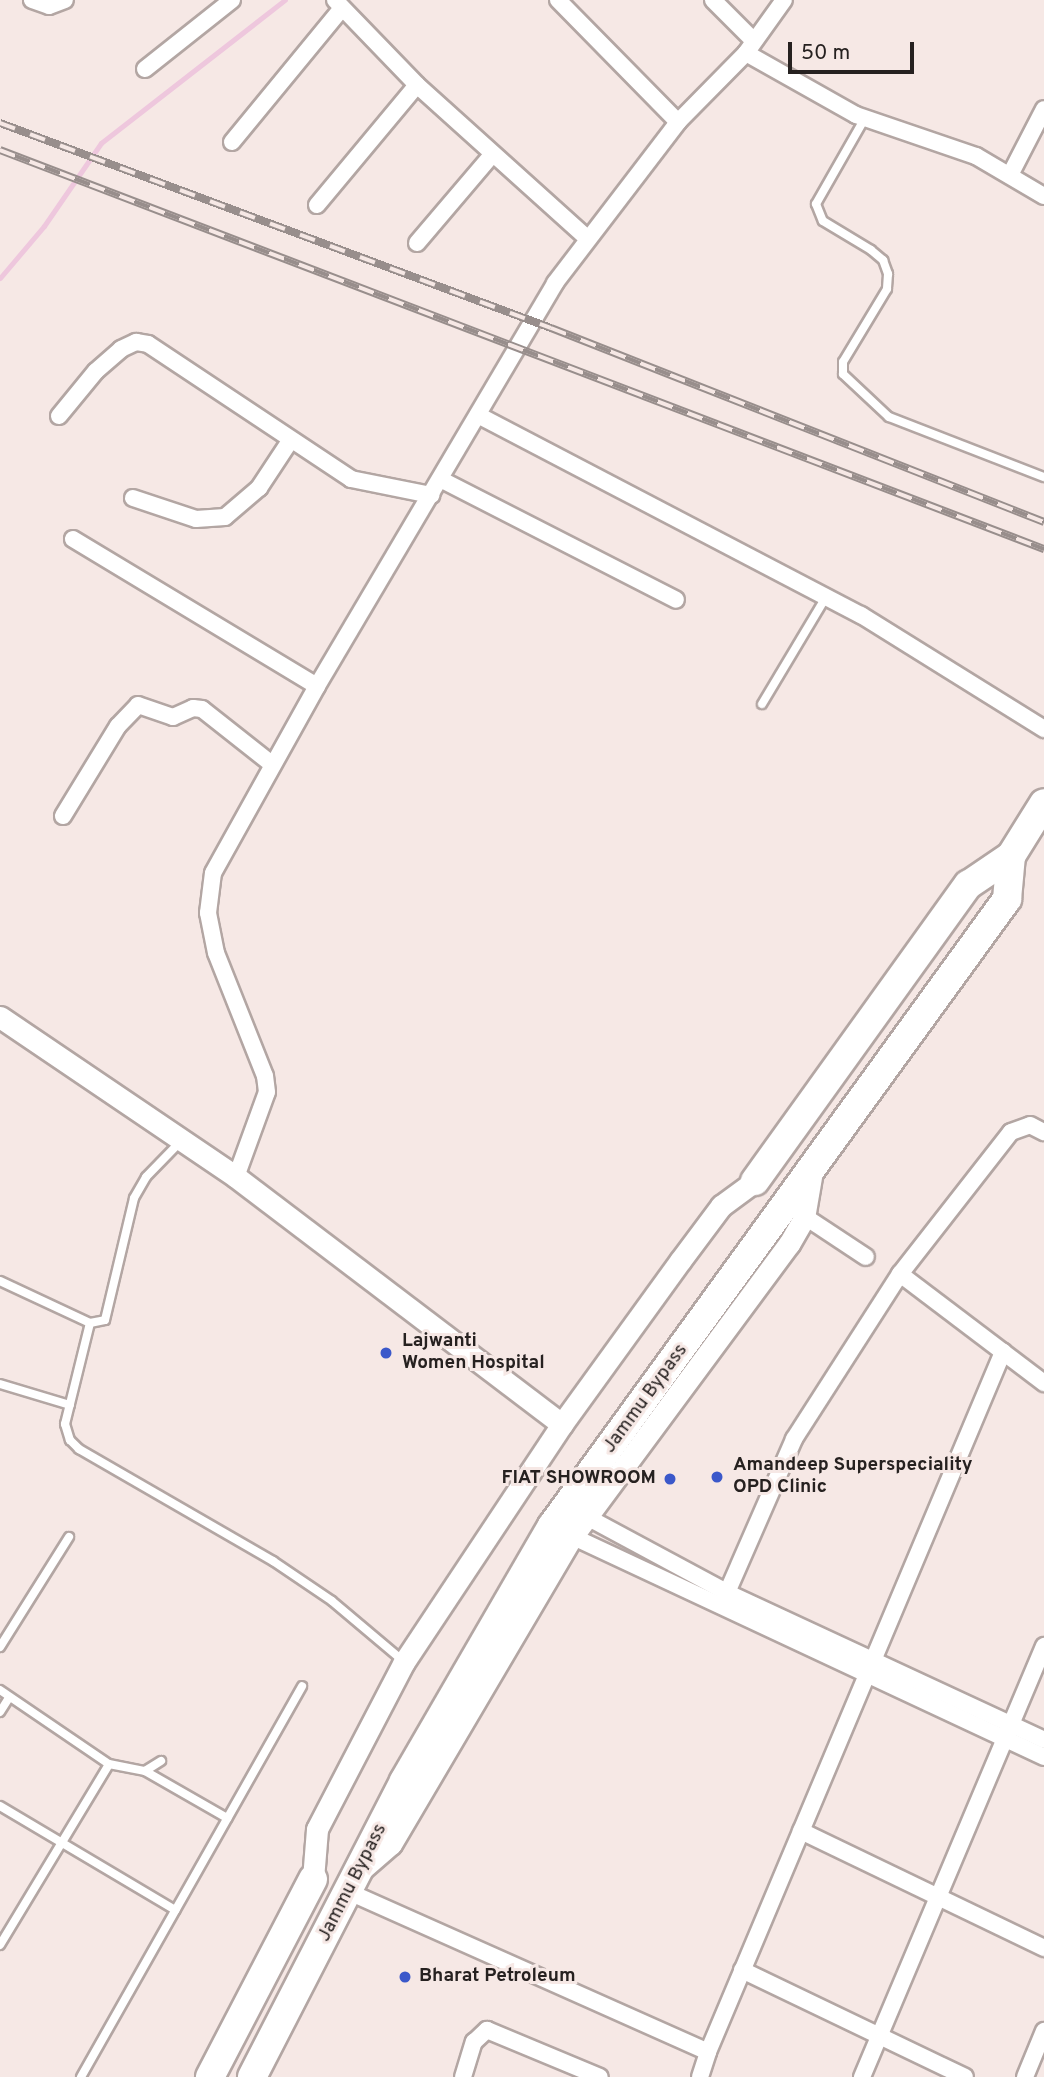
<!DOCTYPE html>
<style>
body{margin:0}
#map{position:relative;width:1044px;height:2077px;overflow:hidden;background:#f6e8e5;font-family:Overpass,sans-serif}
div>[style]{position:absolute}
.stream>*{height:5px;margin:-2.5px;padding:0 2.5px;transform-origin:2.5px;border-radius:2.5px;background:#eec7dd}
.roads{filter:drop-shadow(2px 0 #b3a6a3) drop-shadow(-2px 0 #b3a6a3) drop-shadow(0 2px #b3a6a3) drop-shadow(0 -2px #b3a6a3)}
.lane>*{height:8px;margin:-4px;padding:0 4px;transform-origin:4px;border-radius:4px;background:#fff}
.street>*{height:16px;margin:-8px;padding:0 8px;transform-origin:8px;border-radius:8px;background:#fff}
.secondary>*{height:21px;margin:-10.5px;padding:0 10.5px;transform-origin:10.5px;border-radius:10.5px;background:#fff}
.highway>*{height:28px;margin:-14px;padding:0 14px;transform-origin:14px;border-radius:14px;background:#fff}
.rail>*{height:8px;margin-top:-4px;transform-origin:0;background:repeating-linear-gradient(90deg,#f6e8e5 0 16px,#988e8c 0 32px);box-sizing:border-box;border-block:2px solid #988e8c}
.dots>*{width:19px;height:19px;translate:-50% -50%;box-sizing:border-box;border:4px solid #f6e8e5;border-radius:50%}
span{translate:-50% -50%;white-space:nowrap;text-align:center;line-height:1.15;-webkit-text-stroke:6px #f6e8e5;paint-order:stroke}
.poi-label{font-size:19px;color:#262120;font-weight:700}
.left{translate:0 -50%;text-align:left}
.right{translate:-100% -50%;text-align:right}
.street-label{font-size:19px;color:#262120}
.scale{position:absolute;left:788px;top:42px;width:126px;height:32px;box-sizing:border-box;border:4px solid #262120;border-top:0;padding-left:9px;font-size:21px;line-height:24px;white-space:nowrap;color:#262120;-webkit-text-stroke:5px #f6e8e5;paint-order:stroke}
</style>
<div id="map">
<div class="stream">
<div style="left:0;top:278px;width:68px;rotate:-49.8deg"></div>
<div style="left:44px;top:226px;width:101px;rotate:-55.5deg"></div>
<div style="left:101px;top:143px;width:233px;rotate:-37.9deg"></div>
</div>
<div class="roads">
<div class="lane">
<div style="left:865px;top:118px;width:99px;rotate:119.7deg"></div>
<div style="left:816px;top:204px;width:18px;rotate:68deg"></div>
<div style="left:823px;top:221px;width:56px;rotate:31.1deg"></div>
<div style="left:871px;top:250px;width:16px;rotate:40deg"></div>
<div style="left:883px;top:260px;width:15px;rotate:70deg"></div>
<div style="left:888px;top:274px;width:15px;rotate:94deg"></div>
<div style="left:887px;top:289px;width:85px;rotate:121.1deg"></div>
<div style="left:843px;top:362px;width:12px;rotate:90deg"></div>
<div style="left:843px;top:374px;width:63px;rotate:43.1deg"></div>
<div style="left:889px;top:417px;width:166px;rotate:21.2deg"></div>
<div style="left:762px;top:704px;width:125px;rotate:-59.1deg"></div>
<div style="left:0;top:1281px;width:99px;rotate:25deg"></div>
<div style="left:90px;top:1323px;width:15px;rotate:-11deg"></div>
<div style="left:105px;top:1320px;width:125px;rotate:-76.6deg"></div>
<div style="left:134px;top:1198px;width:24px;rotate:-60deg"></div>
<div style="left:146px;top:1177px;width:52px;rotate:-45.8deg"></div>
<div style="left:90px;top:1323px;width:104px;rotate:103.9deg"></div>
<div style="left:65px;top:1424px;width:17px;rotate:73deg"></div>
<div style="left:70px;top:1440px;width:13px;rotate:45deg"></div>
<div style="left:79px;top:1449px;width:224px;rotate:30deg"></div>
<div style="left:273px;top:1561px;width:71px;rotate:34.1deg"></div>
<div style="left:332px;top:1601px;width:92px;rotate:40.1deg"></div>
<div style="left:0;top:1384px;width:73px;rotate:16.7deg"></div>
<div style="left:0;top:1647px;width:130px;rotate:-57.9deg"></div>
<div style="left:0;top:1690px;width:132px;rotate:34.2deg"></div>
<div style="left:109px;top:1764px;width:37px;rotate:11deg"></div>
<div style="left:145px;top:1771px;width:19px;rotate:-32deg"></div>
<div style="left:0;top:1712px;width:15px;rotate:-58deg"></div>
<div style="left:145px;top:1771px;width:95px;rotate:29.8deg"></div>
<div style="left:0;top:1806px;width:204px;rotate:30.7deg"></div>
<div style="left:0;top:1945px;width:211px;rotate:-58.9deg"></div>
<div style="left:81px;top:2077px;width:449px;rotate:-60.5deg"></div>
</div>
<div class="street">
<div style="left:32px;top:0;width:18px;rotate:19deg"></div>
<div style="left:49px;top:6px;width:17px;rotate:-21deg"></div>
<div style="left:335px;top:0;width:118px;rotate:46deg"></div>
<div style="left:417px;top:85px;width:229px;rotate:42deg"></div>
<div style="left:558px;top:0;width:171px;rotate:45.5deg"></div>
<div style="left:713px;top:0;width:58px;rotate:45deg"></div>
<div style="left:746px;top:53px;width:126px;rotate:29.4deg"></div>
<div style="left:856px;top:115px;width:127px;rotate:18.9deg"></div>
<div style="left:976px;top:156px;width:79px;rotate:30.5deg"></div>
<div style="left:145px;top:69px;width:111px;rotate:-38.4deg"></div>
<div style="left:232px;top:142px;width:173px;rotate:-50.6deg"></div>
<div style="left:1010px;top:175px;width:74px;rotate:-62.7deg"></div>
<div style="left:317px;top:205px;width:156px;rotate:-50.2deg"></div>
<div style="left:417px;top:243px;width:116px;rotate:-49.6deg"></div>
<div style="left:478px;top:415px;width:432px;rotate:27.6deg"></div>
<div style="left:861px;top:615px;width:216px;rotate:31.9deg"></div>
<div style="left:59px;top:416px;width:58px;rotate:-50.6deg"></div>
<div style="left:96px;top:371px;width:33px;rotate:-41deg"></div>
<div style="left:121px;top:349px;width:17px;rotate:-25deg"></div>
<div style="left:136px;top:342px;width:12px;rotate:9deg"></div>
<div style="left:148px;top:344px;width:244px;rotate:33.6deg"></div>
<div style="left:351px;top:479px;width:82px;rotate:11.3deg"></div>
<div style="left:440px;top:479px;width:265px;rotate:27.1deg"></div>
<div style="left:133px;top:498px;width:66px;rotate:18.4deg"></div>
<div style="left:196px;top:519px;width:29px;rotate:-4deg"></div>
<div style="left:225px;top:517px;width:45px;rotate:-40.5deg"></div>
<div style="left:259px;top:488px;width:56px;rotate:-56.6deg"></div>
<div style="left:73px;top:539px;width:285px;rotate:31.1deg"></div>
<div style="left:63px;top:816px;width:105px;rotate:-58.6deg"></div>
<div style="left:118px;top:726px;width:29px;rotate:-46deg"></div>
<div style="left:138px;top:705px;width:37px;rotate:19deg"></div>
<div style="left:173px;top:717px;width:22px;rotate:-24deg"></div>
<div style="left:193px;top:708px;width:9px;rotate:6deg"></div>
<div style="left:202px;top:709px;width:90px;rotate:38.3deg"></div>
<div style="left:236px;top:1177px;width:90px;rotate:-70deg"></div>
<div style="left:267px;top:1092px;width:16px;rotate:-97deg"></div>
<div style="left:265px;top:1076px;width:132px;rotate:-111.7deg"></div>
<div style="left:216px;top:953px;width:41px;rotate:-101.3deg"></div>
<div style="left:208px;top:913px;width:40px;rotate:-82.9deg"></div>
<div style="left:213px;top:873px;width:214px;rotate:-60.9deg"></div>
<div style="left:317px;top:686px;width:468px;rotate:-59.4deg"></div>
<div style="left:555px;top:283px;width:203px;rotate:-52.6deg"></div>
<div style="left:678px;top:122px;width:97px;rotate:-45.4deg"></div>
<div style="left:746px;top:53px;width:65px;rotate:-54.4deg"></div>
<div style="left:804px;top:1216px;width:74px;rotate:33.5deg"></div>
<div style="left:900px;top:1274px;width:181px;rotate:37.1deg"></div>
<div style="left:587px;top:1517px;width:160px;rotate:28.3deg"></div>
<div style="left:728px;top:1593px;width:349px;rotate:24.9deg"></div>
<div style="left:565px;top:1533px;width:529px;rotate:25.06deg"></div>
<div style="left:722px;top:1604px;width:180px;rotate:-66.4deg"></div>
<div style="left:794px;top:1439px;width:196px;rotate:-57.3deg"></div>
<div style="left:900px;top:1274px;width:180px;rotate:-52deg"></div>
<div style="left:1011px;top:1132px;width:20px;rotate:-20deg"></div>
<div style="left:1030px;top:1125px;width:16px;rotate:27deg"></div>
<div style="left:801px;top:1831px;width:270px;rotate:25.7deg"></div>
<div style="left:349px;top:1892px;width:393px;rotate:24deg"></div>
<div style="left:708px;top:2052px;width:760px;rotate:-67.15deg"></div>
<div style="left:742px;top:1970px;width:247px;rotate:25.6deg"></div>
<div style="left:463px;top:2077px;width:37px;rotate:-73deg"></div>
<div style="left:474px;top:2042px;width:18px;rotate:-43deg"></div>
<div style="left:487px;top:2030px;width:122px;rotate:22.6deg"></div>
<div style="left:700px;top:2077px;width:26px;rotate:-72deg"></div>
<div style="left:862px;top:2077px;width:468px;rotate:-67.1deg"></div>
<div style="left:1025px;top:2077px;width:50px;rotate:-67.6deg"></div>
</div>
<div class="secondary">
<div style="left:0;top:1017px;width:285px;rotate:34.1deg"></div>
<div style="left:236px;top:1177px;width:409px;rotate:37.2deg"></div>
<div style="left:363px;top:1868px;width:37px;rotate:-41deg"></div>
<div style="left:391px;top:1844px;width:356px;rotate:-59.5deg"></div>
<div style="left:572px;top:1537px;width:365px;rotate:-53.5deg"></div>
<div style="left:789px;top:1244px;width:30px;rotate:-60deg"></div>
<div style="left:804px;top:1218px;width:48px;rotate:-80.3deg"></div>
<div style="left:313px;top:1879px;width:50px;rotate:-85.4deg"></div>
<div style="left:317px;top:1829px;width:188px;rotate:-62.5deg"></div>
<div style="left:404px;top:1662px;width:286px;rotate:-56.4deg"></div>
<div style="left:562px;top:1424px;width:201px;rotate:-54.1deg"></div>
<div style="left:680px;top:1261px;width:69px;rotate:-53.3deg"></div>
<div style="left:721px;top:1206px;width:42px;rotate:-36.3deg"></div>
</div>
<div class="highway">
<div style="left:755px;top:1181px;width:365px;rotate:-54.3deg"></div>
<div style="left:968px;top:885px;width:52px;rotate:-34deg"></div>
<div style="left:1011px;top:856px;width:62px;rotate:-58.1deg"></div>
<div style="left:210px;top:2077px;width:223px;rotate:-62.5deg"></div>
<div style="left:252px;top:2077px;width:333px;rotate:-62.8deg"></div>
<div style="left:404px;top:1781px;width:295px;rotate:-59.9deg"></div>
<div style="left:552px;top:1526px;width:775px;rotate:-54.03deg"></div>
<div style="left:1007px;top:899px;width:43px;rotate:-84.7deg"></div>
</div>
</div>
<div class="rail">
<div style="left:0;top:123px;width:588px;rotate:20.41deg"></div>
<div style="left:551px;top:328px;width:530px;rotate:21.48deg"></div>
<div style="left:0;top:150px;width:1118px;rotate:20.92deg"></div>
</div>
<div class="dots">
<div style="left:386px;top:1353px;background:#3b58ca"></div>
<div style="left:717px;top:1477px;background:#3b58ca"></div>
<div style="left:670px;top:1479px;background:#3b58ca"></div>
<div style="left:405px;top:1977px;background:#3b58ca"></div>
</div>
<div class="poi-label">
<span class="left" style="left:402px;top:1353px">Lajwanti<br>Women Hospital</span>
<span class="left" style="left:733px;top:1477px">Amandeep Superspeciality<br>OPD Clinic</span>
<span class="right" style="left:656px;top:1479px">FIAT SHOWROOM</span>
<span class="left" style="left:419px;top:1977px">Bharat Petroleum</span>
</div>
<div class="street-label">
<span style="left:646px;top:1399px;rotate:-54deg">Jammu Bypass</span>
<span style="left:353px;top:1883px;rotate:-63deg">Jammu Bypass</span>
</div>
<div class="scale">50 m</div>
</div>
